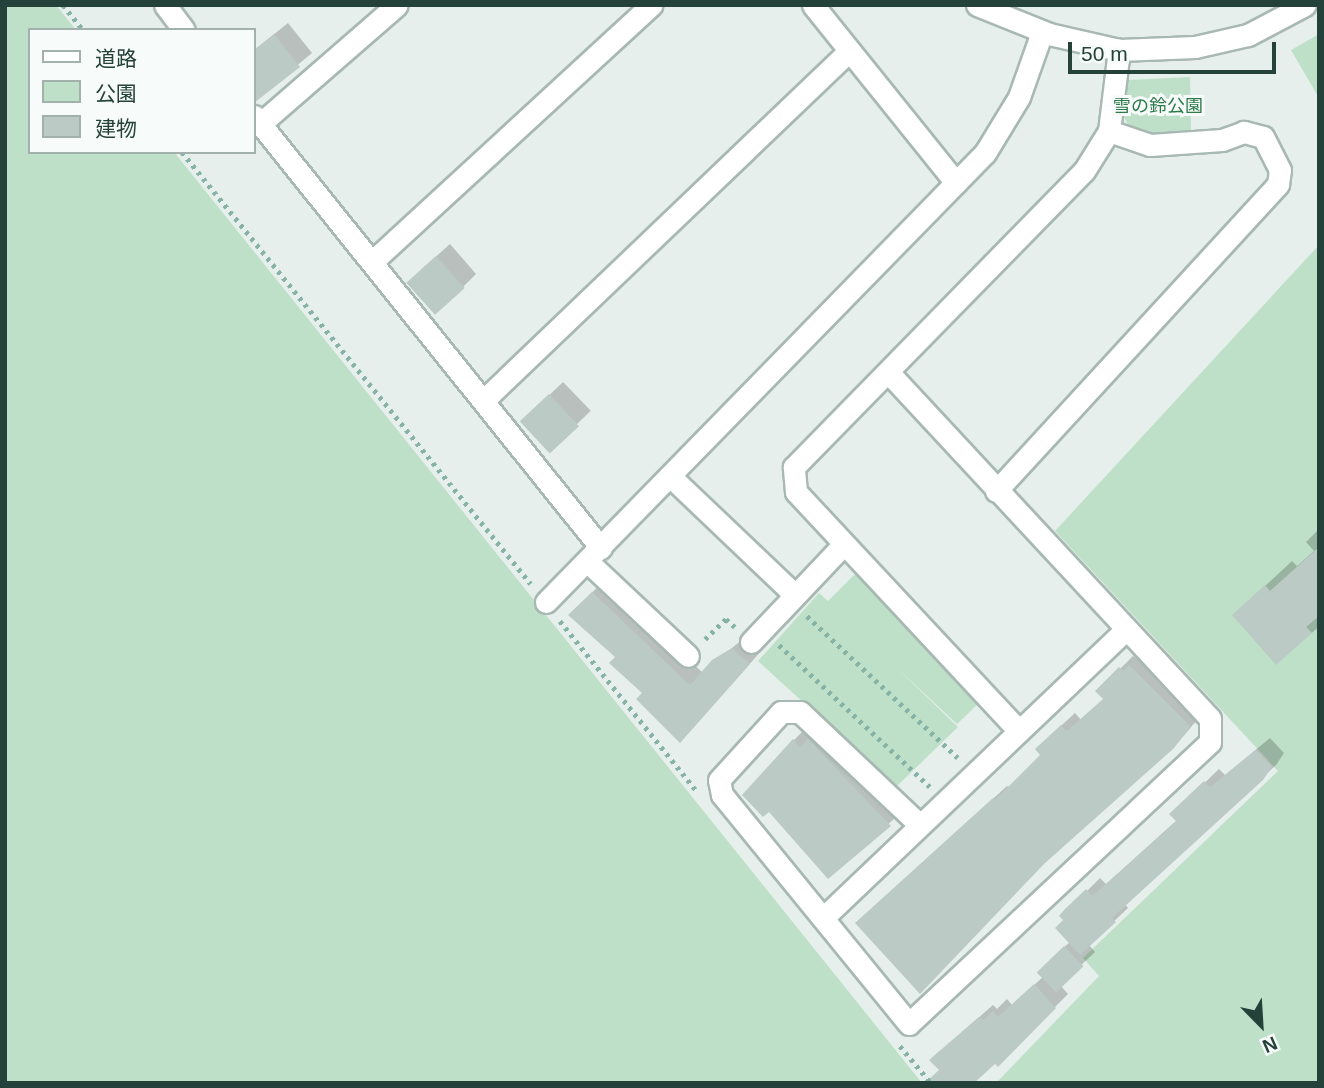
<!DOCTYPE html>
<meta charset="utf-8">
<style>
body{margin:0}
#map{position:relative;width:1324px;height:1088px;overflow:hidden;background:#e6efeb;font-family:Arial,"Noto Sans JP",sans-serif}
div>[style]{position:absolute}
.green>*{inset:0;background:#bfe0c8}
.shadow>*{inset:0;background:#0003;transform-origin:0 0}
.building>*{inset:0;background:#bbcac4;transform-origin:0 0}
.path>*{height:4.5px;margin-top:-2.25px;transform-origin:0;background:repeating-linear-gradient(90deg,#86b3a5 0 3.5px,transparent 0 8.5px)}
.roads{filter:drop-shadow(2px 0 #a8b8b2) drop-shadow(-2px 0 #a8b8b2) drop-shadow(0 2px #a8b8b2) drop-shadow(0 -2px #a8b8b2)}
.street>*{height:21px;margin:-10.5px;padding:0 10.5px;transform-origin:10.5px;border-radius:10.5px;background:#fff}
.secondary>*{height:21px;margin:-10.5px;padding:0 10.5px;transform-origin:10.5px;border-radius:10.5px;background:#fff}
span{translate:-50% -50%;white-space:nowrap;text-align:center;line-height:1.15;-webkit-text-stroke:6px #f7fbf9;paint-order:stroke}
.park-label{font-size:18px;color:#2d7a4b}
.frame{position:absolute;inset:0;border:7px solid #24423a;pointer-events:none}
.legend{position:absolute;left:28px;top:28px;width:228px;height:126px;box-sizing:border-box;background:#f7fbf9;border:2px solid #a3b1ad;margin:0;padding:9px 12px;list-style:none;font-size:21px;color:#24423a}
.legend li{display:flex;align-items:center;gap:14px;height:35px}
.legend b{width:35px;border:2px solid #a3b1ad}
.north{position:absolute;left:1226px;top:990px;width:70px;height:70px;-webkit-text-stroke:5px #f7fbf9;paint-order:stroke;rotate:156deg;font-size:19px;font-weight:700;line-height:28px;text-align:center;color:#24423a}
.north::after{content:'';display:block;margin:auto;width:24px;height:32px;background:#24423a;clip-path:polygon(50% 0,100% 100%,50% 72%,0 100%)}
.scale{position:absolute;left:1068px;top:42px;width:208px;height:32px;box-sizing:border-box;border:4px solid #24423a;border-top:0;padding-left:9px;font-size:21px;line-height:24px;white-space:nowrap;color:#24423a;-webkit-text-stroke:5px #f7fbf9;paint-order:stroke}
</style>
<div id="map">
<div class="green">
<div style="clip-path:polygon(5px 5px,56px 5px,76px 30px,30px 30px,30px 152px,174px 152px,922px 1083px,5px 1083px)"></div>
<div style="clip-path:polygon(1319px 34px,1319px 98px,1291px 50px)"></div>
<div style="clip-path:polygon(1190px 77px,1191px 131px,1149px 135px,1130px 129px,1124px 117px,1128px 80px)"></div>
<div style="clip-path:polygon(1319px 245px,1319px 1083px,996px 1083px,1099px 976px,1083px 958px,1278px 771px,1055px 531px)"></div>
<div style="clip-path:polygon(857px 572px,977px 705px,957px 724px,896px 667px,958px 727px,896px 787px,758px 661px,819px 593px,828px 601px)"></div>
</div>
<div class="shadow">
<div style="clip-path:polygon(288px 23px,312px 53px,258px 98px,254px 93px,254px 50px)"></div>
<div style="clip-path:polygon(450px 244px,476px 274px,463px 287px,421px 270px)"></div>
<div style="left:563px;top:382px;width:40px;height:57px;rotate:46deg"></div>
<div style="clip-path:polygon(1319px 529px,1319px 627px,1276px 662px,1234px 615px,1292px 561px,1297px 566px,1314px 551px,1306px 542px)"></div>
<div style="clip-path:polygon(605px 580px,703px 673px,746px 636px,762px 650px,693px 728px,644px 693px,617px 657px,570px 614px)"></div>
<div style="clip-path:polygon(1143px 653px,1203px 713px,1186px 733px,871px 910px,1007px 786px,1010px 788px,1043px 755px,1050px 736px,1075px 713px,1081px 720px,1105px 698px,1098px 691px,1133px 656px,1137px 659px)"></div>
<div style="clip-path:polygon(807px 727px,903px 811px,828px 877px,794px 740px)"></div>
<div style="clip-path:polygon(1270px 738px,1284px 753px,1276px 765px,1125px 904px,1128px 908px,1089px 945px,1095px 952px,1060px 985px,1068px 994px,998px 1064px,945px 1047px,993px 1005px,997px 1009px,1007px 999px,1012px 1005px,1044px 976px,1052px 958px,1070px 942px,1062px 916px,1100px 878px,1106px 884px,1177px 820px,1172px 814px,1219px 769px,1225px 775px)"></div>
</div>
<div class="building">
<div style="clip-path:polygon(274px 34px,300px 67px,254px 103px,254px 51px)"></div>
<div style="left:436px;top:256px;width:43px;height:40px;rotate:48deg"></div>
<div style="left:549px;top:394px;width:44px;height:40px;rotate:47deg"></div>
<div style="clip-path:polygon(1319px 547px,1319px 616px,1306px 627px,1312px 633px,1276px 665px,1232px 615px,1265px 585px,1270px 591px)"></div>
<div style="clip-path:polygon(592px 592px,690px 685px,712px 660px,732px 648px,750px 664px,680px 743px,636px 699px,642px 693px,609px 663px,615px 657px,568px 615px)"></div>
<div style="clip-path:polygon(1129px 665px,1191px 727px,1173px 749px,1044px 864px,920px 994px,855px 923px,993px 798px,995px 800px,1040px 755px,1035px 749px,1061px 725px,1067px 731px,1103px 699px,1095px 691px,1119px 667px,1123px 671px)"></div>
<div style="clip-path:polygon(793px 739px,800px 747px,808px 739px,891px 826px,828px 879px,769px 812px,763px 817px,742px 795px)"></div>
<div style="clip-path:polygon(1256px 750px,1272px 767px,1263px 780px,1112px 918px,1116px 922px,1080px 955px,1055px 928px,1063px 920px,1059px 916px,1065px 909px,1086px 889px,1092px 896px,1129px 864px,1176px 821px,1169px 814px,1204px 781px,1210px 787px)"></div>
<div style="left:1064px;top:946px;width:28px;height:38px;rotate:46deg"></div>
<div style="clip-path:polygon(1034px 984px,1056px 1008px,998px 1067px,995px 1064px,974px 1083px,925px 1083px,939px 1070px,929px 1060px,979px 1017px,983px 1020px,993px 1011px,998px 1017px)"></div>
</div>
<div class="path">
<div style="left:63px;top:5px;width:32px;rotate:51deg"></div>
<div style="left:182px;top:152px;width:555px;rotate:51.07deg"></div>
<div style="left:807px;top:616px;width:207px;rotate:43.2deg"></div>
<div style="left:560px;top:621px;width:216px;rotate:51.2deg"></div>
<div style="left:705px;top:639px;width:29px;rotate:-44deg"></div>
<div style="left:726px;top:619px;width:12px;rotate:42deg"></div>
<div style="left:779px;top:645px;width:207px;rotate:43.2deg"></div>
<div style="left:900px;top:1046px;width:48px;rotate:50deg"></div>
</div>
<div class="roads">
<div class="street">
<div style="left:165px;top:5px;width:31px;rotate:53deg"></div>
<div style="left:813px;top:5px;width:228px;rotate:51.2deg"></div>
<div style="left:254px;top:116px;width:554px;rotate:51.23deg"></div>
<div style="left:260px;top:124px;width:181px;rotate:-41deg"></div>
<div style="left:374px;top:260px;width:377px;rotate:-42.6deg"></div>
<div style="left:888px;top:372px;width:473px;rotate:47.1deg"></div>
<div style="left:1210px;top:719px;width:23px;rotate:90deg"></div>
<div style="left:1210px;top:742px;width:412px;rotate:136.9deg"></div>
<div style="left:909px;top:1024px;width:296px;rotate:-129.2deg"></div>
<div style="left:722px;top:795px;width:15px;rotate:-101deg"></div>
<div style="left:719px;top:780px;width:92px;rotate:-47.6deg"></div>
<div style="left:781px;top:712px;width:19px"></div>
<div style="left:800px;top:712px;width:163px;rotate:43.3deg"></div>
<div style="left:485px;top:399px;width:504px;rotate:-43.71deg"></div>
<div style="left:671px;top:477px;width:171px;rotate:43.6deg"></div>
<div style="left:996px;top:491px;width:417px;rotate:-47.4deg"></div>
<div style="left:1278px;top:184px;width:14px;rotate:-82deg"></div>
<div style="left:1280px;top:170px;width:37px;rotate:-117deg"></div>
<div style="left:1263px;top:137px;width:20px;rotate:-165deg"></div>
<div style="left:1244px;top:132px;width:23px;rotate:160deg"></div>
<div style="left:1222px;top:140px;width:72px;rotate:176deg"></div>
<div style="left:1150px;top:145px;width:43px;rotate:-161.1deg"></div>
<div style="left:588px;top:562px;width:137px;rotate:43.2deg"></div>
<div style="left:546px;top:602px;width:628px;rotate:-45.65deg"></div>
<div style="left:985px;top:153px;width:66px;rotate:-58.7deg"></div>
<div style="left:1019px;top:97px;width:69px;rotate:-70.5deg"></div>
<div style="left:751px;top:642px;width:134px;rotate:-46.5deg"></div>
<div style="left:1019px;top:731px;width:327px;rotate:-133deg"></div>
<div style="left:796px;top:492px;width:25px;rotate:-95deg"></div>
<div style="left:794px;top:467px;width:414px;rotate:-45.6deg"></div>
<div style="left:1084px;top:171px;width:47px;rotate:-58deg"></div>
<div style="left:1109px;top:131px;width:82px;rotate:-83deg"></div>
<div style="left:823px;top:918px;width:417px;rotate:-43.6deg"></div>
</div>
<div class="secondary">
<div style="left:977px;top:5px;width:78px;rotate:21.9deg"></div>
<div style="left:1049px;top:34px;width:72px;rotate:12.9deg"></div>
<div style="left:1119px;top:50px;width:76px;rotate:-2.3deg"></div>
<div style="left:1195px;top:47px;width:54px;rotate:-12.8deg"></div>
<div style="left:1248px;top:35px;width:64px;rotate:-27.8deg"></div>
</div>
</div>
<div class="park-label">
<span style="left:1158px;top:106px">雪の鈴公園</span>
</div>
<div class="frame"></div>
<ul class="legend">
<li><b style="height:9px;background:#fff"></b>道路</li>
<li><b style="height:19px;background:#bfe0c8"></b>公園</li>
<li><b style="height:19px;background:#bbcac4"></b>建物</li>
</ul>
<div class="north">N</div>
<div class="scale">50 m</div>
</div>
